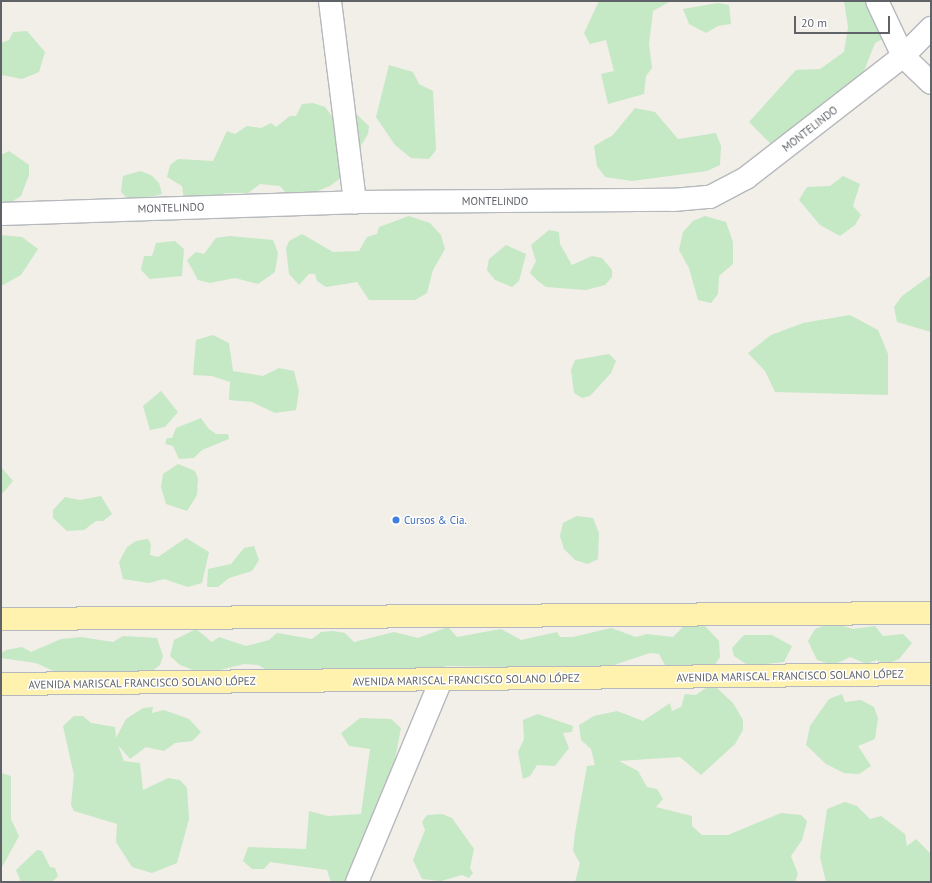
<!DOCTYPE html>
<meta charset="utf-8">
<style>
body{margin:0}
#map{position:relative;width:932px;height:883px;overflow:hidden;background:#f1efe8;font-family:"PT Sans",sans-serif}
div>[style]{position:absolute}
.green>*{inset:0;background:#c5e8c5}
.roads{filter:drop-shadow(1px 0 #b5b8bc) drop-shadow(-1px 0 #b5b8bc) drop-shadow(0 1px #b5b8bc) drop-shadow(0 -1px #b5b8bc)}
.minor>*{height:22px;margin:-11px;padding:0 11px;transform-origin:11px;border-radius:11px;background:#fff}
.primary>*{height:22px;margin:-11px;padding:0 11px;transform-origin:11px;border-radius:11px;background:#fff2af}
.dots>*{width:11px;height:11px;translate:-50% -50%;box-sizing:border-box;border:2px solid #fff;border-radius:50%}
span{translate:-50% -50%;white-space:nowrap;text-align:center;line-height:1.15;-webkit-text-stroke:3px #fff;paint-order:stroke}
.street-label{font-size:11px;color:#5f6368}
.shop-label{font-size:11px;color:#366cbe}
.left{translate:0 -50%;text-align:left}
.frame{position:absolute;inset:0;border:2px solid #5f6368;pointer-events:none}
.scale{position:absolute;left:794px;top:16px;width:96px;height:18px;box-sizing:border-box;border:2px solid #5f6368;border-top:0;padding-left:5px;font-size:12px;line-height:14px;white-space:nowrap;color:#5f6368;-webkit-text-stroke:3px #fff;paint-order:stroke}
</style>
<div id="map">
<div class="green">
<div style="clip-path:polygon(599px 1px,671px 1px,653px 11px,649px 44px,652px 68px,646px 76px,644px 94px,608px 104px,601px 74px,614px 71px,606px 40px,590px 44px,584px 33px)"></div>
<div style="clip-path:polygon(844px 1px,865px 1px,888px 36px,875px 43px,860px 81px,775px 148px,749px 122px,796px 70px,820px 69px,844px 52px,848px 27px)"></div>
<div style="clip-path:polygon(718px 3px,729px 5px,731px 24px,718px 26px,706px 33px,689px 24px,683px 9px)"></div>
<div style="clip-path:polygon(27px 31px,45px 52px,39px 72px,22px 79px,2px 75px,1px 43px,9px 40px,13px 32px)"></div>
<div style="clip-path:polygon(389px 65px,413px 72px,419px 84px,433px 91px,436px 150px,429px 159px,411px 158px,395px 145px,376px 117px)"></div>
<div style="clip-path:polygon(313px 103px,325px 107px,331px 115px,336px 110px,352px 110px,369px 126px,368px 134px,342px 177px,330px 186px,293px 201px,280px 186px,260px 184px,248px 193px,224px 193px,217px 201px,184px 200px,182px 186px,167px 177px,170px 165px,178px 159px,213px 161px,227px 131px,235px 134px,247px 126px,261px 128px,271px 123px,276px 127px,290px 116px,296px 116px,302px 104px)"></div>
<div style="clip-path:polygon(635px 108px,655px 112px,678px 139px,716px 133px,721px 146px,720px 165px,707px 171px,632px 181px,605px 177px,597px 166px,594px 146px,613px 135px)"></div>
<div style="clip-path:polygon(9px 151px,29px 165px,29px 175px,21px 196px,1px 208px,1px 155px)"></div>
<div style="clip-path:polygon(140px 171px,151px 175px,159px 183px,162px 194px,131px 202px,121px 192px,123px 176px)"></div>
<div style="clip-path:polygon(843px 176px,860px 184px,853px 206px,861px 215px,855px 225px,840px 236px,820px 225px,799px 200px,807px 187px,830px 186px)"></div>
<div style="clip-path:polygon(409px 216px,430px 223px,441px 235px,445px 249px,433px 270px,427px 293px,415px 300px,369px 300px,357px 282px,326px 287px,317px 281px,315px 274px,309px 274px,299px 285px,289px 274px,286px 248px,289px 241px,302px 234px,333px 252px,359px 251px,367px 237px,377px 234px,379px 227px)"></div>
<div style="clip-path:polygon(705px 216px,726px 222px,733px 242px,733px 264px,719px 276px,718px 294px,711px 303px,698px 300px,689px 268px,679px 250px,683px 232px,693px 221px)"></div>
<div style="clip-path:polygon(549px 230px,559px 232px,560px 244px,572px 265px,592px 256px,602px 258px,612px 270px,612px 277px,605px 285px,586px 290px,546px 287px,538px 281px,530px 273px,536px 261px,531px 245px)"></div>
<div style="clip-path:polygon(1px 235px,22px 237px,38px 249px,21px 275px,1px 286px)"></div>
<div style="clip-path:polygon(230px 236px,273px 240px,278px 253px,275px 272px,258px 284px,235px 278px,210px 283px,198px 280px,187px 260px,196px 252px,204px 254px,216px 238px)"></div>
<div style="clip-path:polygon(175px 241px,184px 249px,182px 276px,150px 279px,141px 270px,144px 256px,152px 256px,156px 243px)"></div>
<div style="clip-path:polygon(506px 245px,526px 254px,519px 281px,512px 287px,495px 280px,487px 270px,489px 259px)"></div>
<div style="clip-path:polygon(931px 275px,931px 332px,897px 322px,894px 307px,902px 296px)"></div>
<div style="clip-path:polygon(850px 315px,878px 330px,888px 354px,888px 395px,775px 392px,765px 371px,748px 353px,771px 335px,803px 323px)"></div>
<div style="clip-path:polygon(213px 335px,229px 343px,233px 371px,263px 376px,279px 368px,294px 371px,299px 391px,296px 410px,275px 413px,252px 402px,229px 400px,230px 382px,212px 376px,193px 375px,196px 340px)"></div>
<div style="clip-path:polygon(609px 354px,616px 361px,611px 373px,590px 396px,582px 398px,574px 393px,571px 370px,575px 360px)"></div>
<div style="clip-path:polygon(161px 391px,178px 412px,165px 427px,150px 430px,143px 406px)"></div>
<div style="clip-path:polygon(201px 418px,208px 428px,216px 434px,228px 434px,229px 439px,202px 450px,194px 458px,179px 459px,173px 446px,165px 444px,167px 438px,172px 438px,176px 428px)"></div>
<div style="clip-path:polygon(178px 464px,195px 471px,198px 479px,197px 495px,187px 511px,166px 504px,161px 487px,163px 474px)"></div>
<div style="clip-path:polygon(1px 467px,13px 481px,1px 495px)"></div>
<div style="clip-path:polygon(101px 496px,112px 514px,103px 521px,96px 521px,84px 530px,67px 531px,53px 518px,53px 510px,65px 497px,80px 500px)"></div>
<div style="clip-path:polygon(577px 516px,593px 518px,599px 533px,598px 559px,588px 564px,575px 560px,564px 549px,560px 536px,563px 523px)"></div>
<div style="clip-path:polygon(186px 538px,209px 552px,202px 583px,188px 587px,164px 579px,149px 583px,123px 579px,119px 562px,127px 547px,136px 541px,148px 539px,151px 544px,150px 555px,158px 557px)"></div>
<div style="clip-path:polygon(254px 546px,259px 560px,252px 571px,229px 578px,218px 587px,207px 587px,208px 569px,231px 564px,244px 548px)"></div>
<div style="clip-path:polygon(690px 620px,704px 625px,719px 641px,720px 657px,714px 666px,666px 667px,659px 654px,650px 653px,611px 666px,581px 668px,447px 666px,432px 670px,276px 675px,258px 665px,244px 664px,204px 674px,180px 665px,170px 656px,174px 640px,196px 629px,212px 642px,219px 637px,246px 646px,269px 640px,277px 633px,312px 639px,321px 632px,333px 631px,345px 633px,354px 642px,394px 632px,418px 638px,448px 627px,457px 637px,501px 629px,521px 640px,557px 632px,560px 637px,573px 637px,611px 628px,636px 637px,647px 634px,673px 637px)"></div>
<div style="clip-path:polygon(832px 623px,853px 629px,875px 626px,883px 636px,903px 634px,912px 643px,899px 659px,886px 664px,876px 660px,867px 664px,850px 657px,833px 665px,817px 660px,808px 641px,815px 629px)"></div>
<div style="clip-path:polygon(744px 635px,772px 635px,792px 646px,784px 662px,749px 666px,734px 656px,732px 648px)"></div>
<div style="clip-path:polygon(123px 636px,157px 638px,163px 656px,160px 665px,147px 675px,60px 674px,36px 663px,1px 658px,1px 653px,6px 650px,22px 647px,31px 652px,61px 639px,81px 637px,113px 642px)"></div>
<div style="clip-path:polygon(707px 687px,717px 688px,733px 703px,743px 720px,743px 730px,735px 744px,701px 775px,680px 757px,619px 761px,638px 771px,647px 787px,657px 789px,663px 799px,656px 807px,692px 816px,692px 826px,702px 835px,728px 835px,781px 813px,801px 815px,807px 821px,802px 840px,791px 856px,798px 874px,795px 882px,575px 882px,580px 863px,573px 851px,575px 833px,587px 766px,595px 765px,591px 749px,581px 740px,579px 725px,594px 716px,617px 711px,643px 721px,670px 703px,672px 711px,681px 707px,685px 694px,696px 695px)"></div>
<div style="clip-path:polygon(842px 694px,845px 702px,861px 700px,874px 707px,878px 718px,875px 739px,858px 746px,871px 766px,859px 774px,844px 773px,826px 764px,806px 745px,810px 726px,829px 699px)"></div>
<div style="clip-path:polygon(153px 707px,152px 713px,164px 710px,189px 719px,201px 732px,192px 741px,175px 743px,164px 751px,146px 747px,130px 759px,118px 745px,124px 761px,140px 763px,143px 790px,168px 778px,180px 780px,187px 788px,189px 819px,177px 863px,152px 873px,132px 867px,116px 842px,117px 824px,74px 811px,71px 805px,74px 775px,63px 726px,74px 716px,83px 716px,91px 723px,115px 727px,116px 738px,126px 719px,143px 708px)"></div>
<div style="clip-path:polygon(538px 714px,573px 726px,572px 732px,563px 733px,569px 748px,555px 766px,537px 765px,530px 776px,523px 779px,518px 752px,524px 739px,523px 720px)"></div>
<div style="clip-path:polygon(360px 718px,391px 719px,401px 728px,395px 759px,399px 764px,385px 782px,351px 882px,331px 882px,327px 870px,270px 862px,264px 869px,252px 869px,243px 861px,248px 847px,306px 849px,309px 811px,328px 816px,361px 814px,370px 749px,349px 746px,341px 733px)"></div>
<div style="clip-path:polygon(1px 773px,11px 776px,11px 819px,19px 836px,1px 869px)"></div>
<div style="clip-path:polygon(845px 802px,857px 806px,870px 819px,881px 816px,905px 834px,907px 846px,916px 839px,931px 854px,931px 882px,826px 882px,820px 857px,827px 809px)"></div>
<div style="clip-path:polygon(442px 814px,452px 818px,474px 849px,470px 868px,473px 873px,469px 878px,462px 875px,441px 881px,422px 879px,413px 860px,425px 830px,422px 822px,427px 815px)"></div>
<div style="clip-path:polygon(37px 850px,42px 851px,50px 867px,55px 868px,58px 876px,52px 882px,21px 882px,16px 870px)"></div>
</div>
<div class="roads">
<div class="minor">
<div style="left:330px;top:1px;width:203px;rotate:82.9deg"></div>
<div style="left:877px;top:1px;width:61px;rotate:64.7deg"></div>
<div style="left:903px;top:56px;width:39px;rotate:44deg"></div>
<div style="left:1px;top:214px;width:354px;rotate:-1.9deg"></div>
<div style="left:355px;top:202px;width:318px;rotate:-0.4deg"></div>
<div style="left:673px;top:200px;width:37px;rotate:-5deg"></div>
<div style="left:710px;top:197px;width:41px;rotate:-27.8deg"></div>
<div style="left:746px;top:178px;width:199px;rotate:-37.8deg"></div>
<div style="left:903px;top:56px;width:40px;rotate:-45deg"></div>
<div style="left:357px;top:882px;width:219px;rotate:-67.4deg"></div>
</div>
<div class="primary">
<div style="left:1px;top:619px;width:930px;rotate:-0.37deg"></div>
<div style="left:1px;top:684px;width:930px;rotate:-0.62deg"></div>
</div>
</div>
<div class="dots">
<div style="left:396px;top:520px;background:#3f7fe0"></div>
</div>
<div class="street-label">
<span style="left:810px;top:129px;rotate:-38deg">MONTELINDO</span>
<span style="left:495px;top:201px">MONTELINDO</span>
<span style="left:171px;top:208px;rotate:-2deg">MONTELINDO</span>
<span style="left:790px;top:676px;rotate:-1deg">AVENIDA MARISCAL FRANCISCO SOLANO LÓPEZ</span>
<span style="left:466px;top:680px;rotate:-1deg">AVENIDA MARISCAL FRANCISCO SOLANO LÓPEZ</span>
<span style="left:142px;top:683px;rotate:-1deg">AVENIDA MARISCAL FRANCISCO SOLANO LÓPEZ</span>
</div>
<div class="shop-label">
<span class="left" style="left:404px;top:520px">Cursos &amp; Cia.</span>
</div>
<div class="frame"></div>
<div class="scale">20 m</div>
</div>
